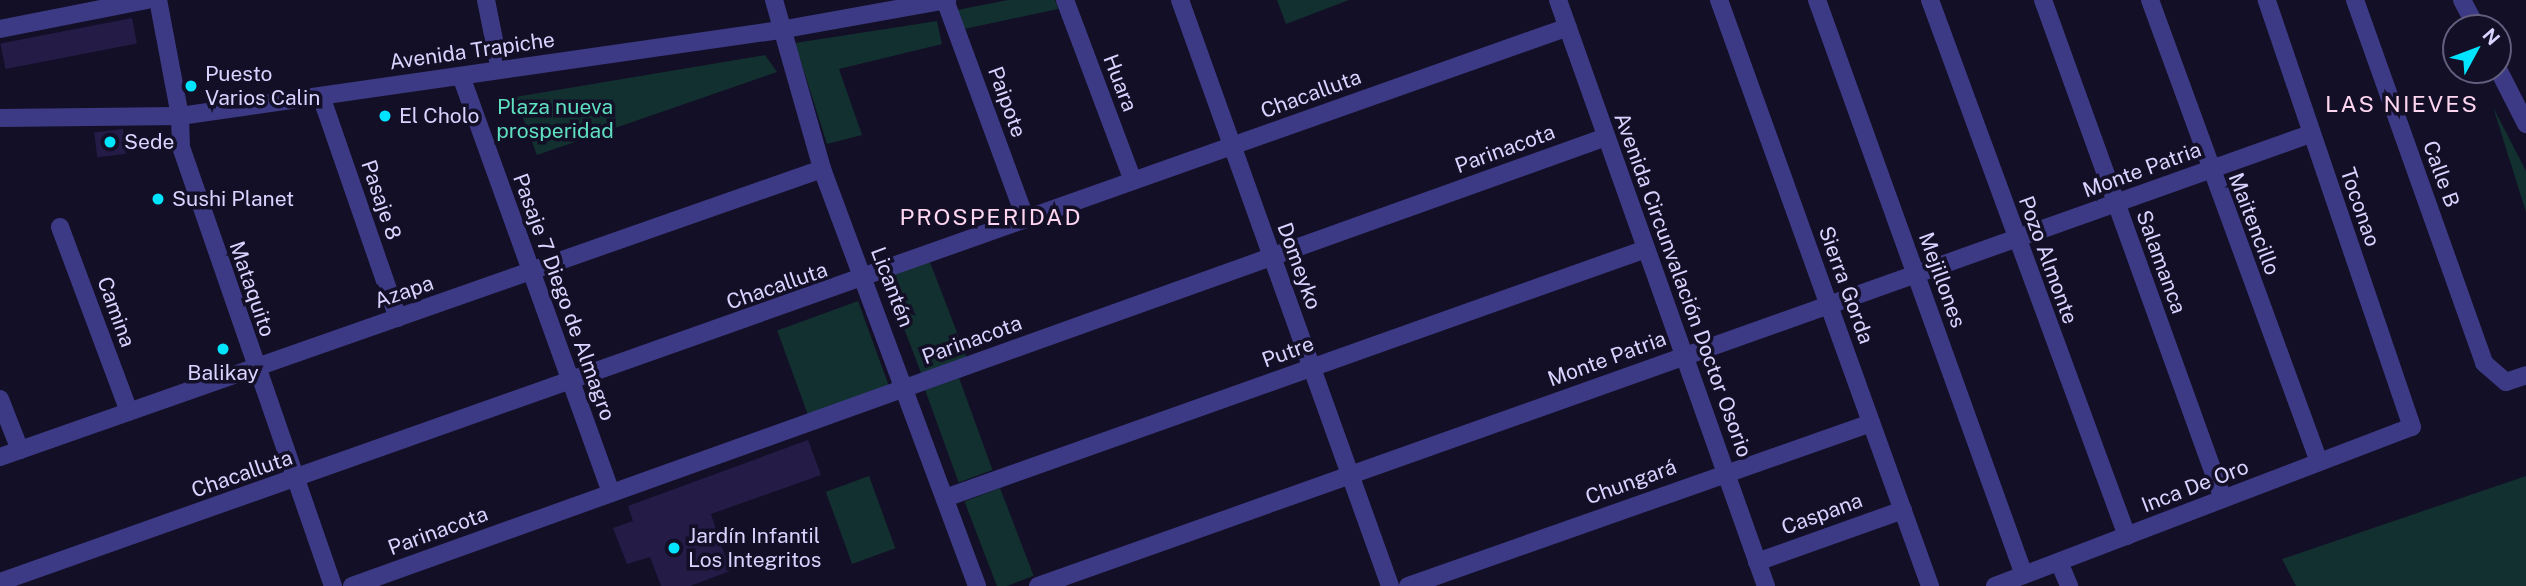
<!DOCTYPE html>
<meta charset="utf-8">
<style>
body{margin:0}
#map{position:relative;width:2526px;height:586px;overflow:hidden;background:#130f26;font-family:"Public Sans",sans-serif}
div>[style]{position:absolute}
.green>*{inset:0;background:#12302f;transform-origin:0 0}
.building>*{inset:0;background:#241b47;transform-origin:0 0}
.minor>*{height:18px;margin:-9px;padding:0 9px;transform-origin:9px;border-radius:9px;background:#3d3a85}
.tertiary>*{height:18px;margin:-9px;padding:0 9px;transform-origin:9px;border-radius:9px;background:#3d3a85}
.dots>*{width:19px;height:19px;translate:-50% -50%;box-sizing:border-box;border:4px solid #130f26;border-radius:50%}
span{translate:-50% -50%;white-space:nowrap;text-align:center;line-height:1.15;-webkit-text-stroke:7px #130f26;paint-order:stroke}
.street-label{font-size:21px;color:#d9d4ff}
.poi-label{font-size:21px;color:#d9d4ff}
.left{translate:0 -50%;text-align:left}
.park-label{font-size:21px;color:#5fe0c0}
.neighbourhood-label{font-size:23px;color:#ffd6f0;letter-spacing:2px}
.north{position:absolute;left:2442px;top:14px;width:70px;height:70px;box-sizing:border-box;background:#130f26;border:2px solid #625e7d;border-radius:50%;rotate:49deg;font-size:19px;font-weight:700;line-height:28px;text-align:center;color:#d9d4ff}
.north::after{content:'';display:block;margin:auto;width:24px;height:32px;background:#00e5ff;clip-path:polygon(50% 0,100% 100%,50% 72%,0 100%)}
</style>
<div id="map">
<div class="green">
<div style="clip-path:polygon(1008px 0,1055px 0,1058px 9px,964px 29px,957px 10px)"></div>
<div style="clip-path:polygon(1277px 0,1349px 0,1286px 24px)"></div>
<div style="clip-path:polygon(937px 21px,942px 44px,839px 69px,862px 135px,827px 144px,795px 43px)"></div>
<div style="clip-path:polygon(765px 55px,777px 72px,537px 155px,515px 97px)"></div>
<div style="clip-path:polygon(2493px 107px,2526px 171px,2526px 212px)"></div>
<div style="left:928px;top:257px;width:108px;height:48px;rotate:69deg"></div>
<div style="left:858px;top:301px;width:92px;height:86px;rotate:70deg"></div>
<div style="left:959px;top:378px;width:98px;height:36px;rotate:70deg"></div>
<div style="left:869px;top:476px;width:77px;height:46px;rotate:70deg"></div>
<div style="clip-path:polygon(2526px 476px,2526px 586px,2296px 586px,2282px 559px)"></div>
<div style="left:1000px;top:488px;width:94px;height:38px;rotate:69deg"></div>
</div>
<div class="building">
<div style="left:132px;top:18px;width:26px;height:134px;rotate:79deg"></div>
<div style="left:123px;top:129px;width:25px;height:29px;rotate:83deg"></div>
<div style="clip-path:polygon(808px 440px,821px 475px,711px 514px,730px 571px,690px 586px,661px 586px,650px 557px,627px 564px,613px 528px,633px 521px,628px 506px)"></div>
</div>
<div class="minor">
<div style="left:486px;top:0;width:71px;rotate:78.7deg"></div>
<div style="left:774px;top:0;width:176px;rotate:74.1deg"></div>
<div style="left:822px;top:169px;width:445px;rotate:69.6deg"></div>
<div style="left:945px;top:0;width:234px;rotate:69.8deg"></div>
<div style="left:1065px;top:0;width:193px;rotate:69.4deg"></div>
<div style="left:1180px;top:0;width:622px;rotate:70.28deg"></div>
<div style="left:1719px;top:0;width:623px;rotate:70.2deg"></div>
<div style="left:1817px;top:0;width:611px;rotate:70.2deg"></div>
<div style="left:1930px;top:0;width:571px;rotate:69.82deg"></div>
<div style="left:2043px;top:0;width:530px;rotate:70.16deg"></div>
<div style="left:2150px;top:0;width:492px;rotate:69.9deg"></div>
<div style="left:2355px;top:0;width:385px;rotate:70.4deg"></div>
<div style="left:2484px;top:363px;width:29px;rotate:41deg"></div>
<div style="left:2506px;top:382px;width:21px;rotate:-19deg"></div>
<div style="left:2462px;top:0;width:32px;rotate:62deg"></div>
<div style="left:0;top:29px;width:150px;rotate:-11.2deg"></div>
<div style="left:2498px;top:69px;width:62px;rotate:63deg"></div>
<div style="left:461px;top:76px;width:443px;rotate:70.2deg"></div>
<div style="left:321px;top:96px;width:235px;rotate:70.9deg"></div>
<div style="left:0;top:118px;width:180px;rotate:-0.6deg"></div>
<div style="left:180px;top:116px;width:118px;rotate:-100.7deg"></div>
<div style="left:60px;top:227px;width:197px;rotate:69.5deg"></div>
<div style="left:0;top:399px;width:55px;rotate:68.6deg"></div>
<div style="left:0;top:457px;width:871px;rotate:-19.31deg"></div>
<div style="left:945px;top:498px;width:744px;rotate:-19.56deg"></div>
<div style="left:1757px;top:562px;width:155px;rotate:-19.6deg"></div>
<div style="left:2059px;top:562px;width:26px;rotate:67deg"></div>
<div style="left:0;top:582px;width:1663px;rotate:-19.49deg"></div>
<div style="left:352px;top:586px;width:1332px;rotate:-19.7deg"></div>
<div style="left:1038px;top:586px;width:1350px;rotate:-19.56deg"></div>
<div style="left:1408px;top:586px;width:491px;rotate:-19.4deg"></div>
<div style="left:1995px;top:586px;width:446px;rotate:-20.9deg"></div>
<div style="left:2412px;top:427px;width:451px;rotate:-108.8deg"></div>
</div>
<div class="tertiary">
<div style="left:1558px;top:0;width:622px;rotate:70.46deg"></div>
<div style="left:333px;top:586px;width:465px;rotate:-109.1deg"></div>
<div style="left:181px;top:147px;width:31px;rotate:-92deg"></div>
<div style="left:180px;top:116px;width:606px;rotate:-8.16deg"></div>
<div style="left:780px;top:30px;width:170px;rotate:-10.2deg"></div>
</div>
<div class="dots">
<div style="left:191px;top:86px;background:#00e5ff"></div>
<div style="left:385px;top:116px;background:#00e5ff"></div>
<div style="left:110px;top:142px;background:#00e5ff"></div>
<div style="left:158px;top:199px;background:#00e5ff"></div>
<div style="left:223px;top:349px;background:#00e5ff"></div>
<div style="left:674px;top:548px;background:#00e5ff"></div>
</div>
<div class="street-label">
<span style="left:472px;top:51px;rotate:-8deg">Avenida Trapiche</span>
<span style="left:1120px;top:83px;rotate:69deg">Huara</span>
<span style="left:1311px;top:94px;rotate:-20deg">Chacalluta</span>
<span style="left:1007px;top:102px;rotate:70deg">Paipote</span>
<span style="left:1505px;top:149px;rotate:-20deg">Parinacota</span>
<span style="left:2142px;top:170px;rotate:-20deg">Monte Patria</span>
<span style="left:2441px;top:174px;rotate:70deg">Calle B</span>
<span style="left:381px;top:200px;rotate:71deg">Pasaje 8</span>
<span style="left:2360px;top:207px;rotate:71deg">Toconao</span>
<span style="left:2254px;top:224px;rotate:69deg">Maitencillo</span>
<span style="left:2048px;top:260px;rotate:70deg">Pozo Almonte</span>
<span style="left:2161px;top:262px;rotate:70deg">Salamanca</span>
<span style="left:1299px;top:266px;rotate:70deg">Domeyko</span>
<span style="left:1942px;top:280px;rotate:70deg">Mejillones</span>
<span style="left:1683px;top:285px;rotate:70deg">Avenida Circunvalación Doctor Osorio</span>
<span style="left:1846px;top:285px;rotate:70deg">Sierra Gorda</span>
<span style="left:777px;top:286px;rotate:-19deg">Chacalluta</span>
<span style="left:892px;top:287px;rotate:69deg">Licantén</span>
<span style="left:252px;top:289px;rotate:71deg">Mataquito</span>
<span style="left:404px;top:292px;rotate:-19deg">Azapa</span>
<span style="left:564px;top:297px;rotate:70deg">Pasaje 7 Diego de Almagro</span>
<span style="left:116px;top:312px;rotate:70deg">Camina</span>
<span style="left:972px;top:340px;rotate:-20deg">Parinacota</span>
<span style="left:1288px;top:352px;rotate:-20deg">Putre</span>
<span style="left:1607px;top:359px;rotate:-20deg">Monte Patria</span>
<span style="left:242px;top:474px;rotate:-19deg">Chacalluta</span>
<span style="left:1631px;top:482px;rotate:-20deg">Chungará</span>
<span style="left:2195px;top:486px;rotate:-21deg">Inca De Oro</span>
<span style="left:1822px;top:514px;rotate:-20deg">Caspana</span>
<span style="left:438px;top:531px;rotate:-20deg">Parinacota</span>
</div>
<div class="poi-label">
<span class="left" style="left:205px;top:86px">Puesto<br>Varios Calin</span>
<span class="left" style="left:399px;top:116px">El Cholo</span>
<span class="left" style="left:124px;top:142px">Sede</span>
<span class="left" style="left:172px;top:199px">Sushi Planet</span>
<span style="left:223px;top:373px">Balikay</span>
<span class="left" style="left:688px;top:548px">Jardín Infantil<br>Los Integritos</span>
</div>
<div class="park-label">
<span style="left:555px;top:119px">Plaza nueva<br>prosperidad</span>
</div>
<div class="neighbourhood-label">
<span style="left:2402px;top:104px">LAS NIEVES</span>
<span style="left:991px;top:217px">PROSPERIDAD</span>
</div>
<div class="north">N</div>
</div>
